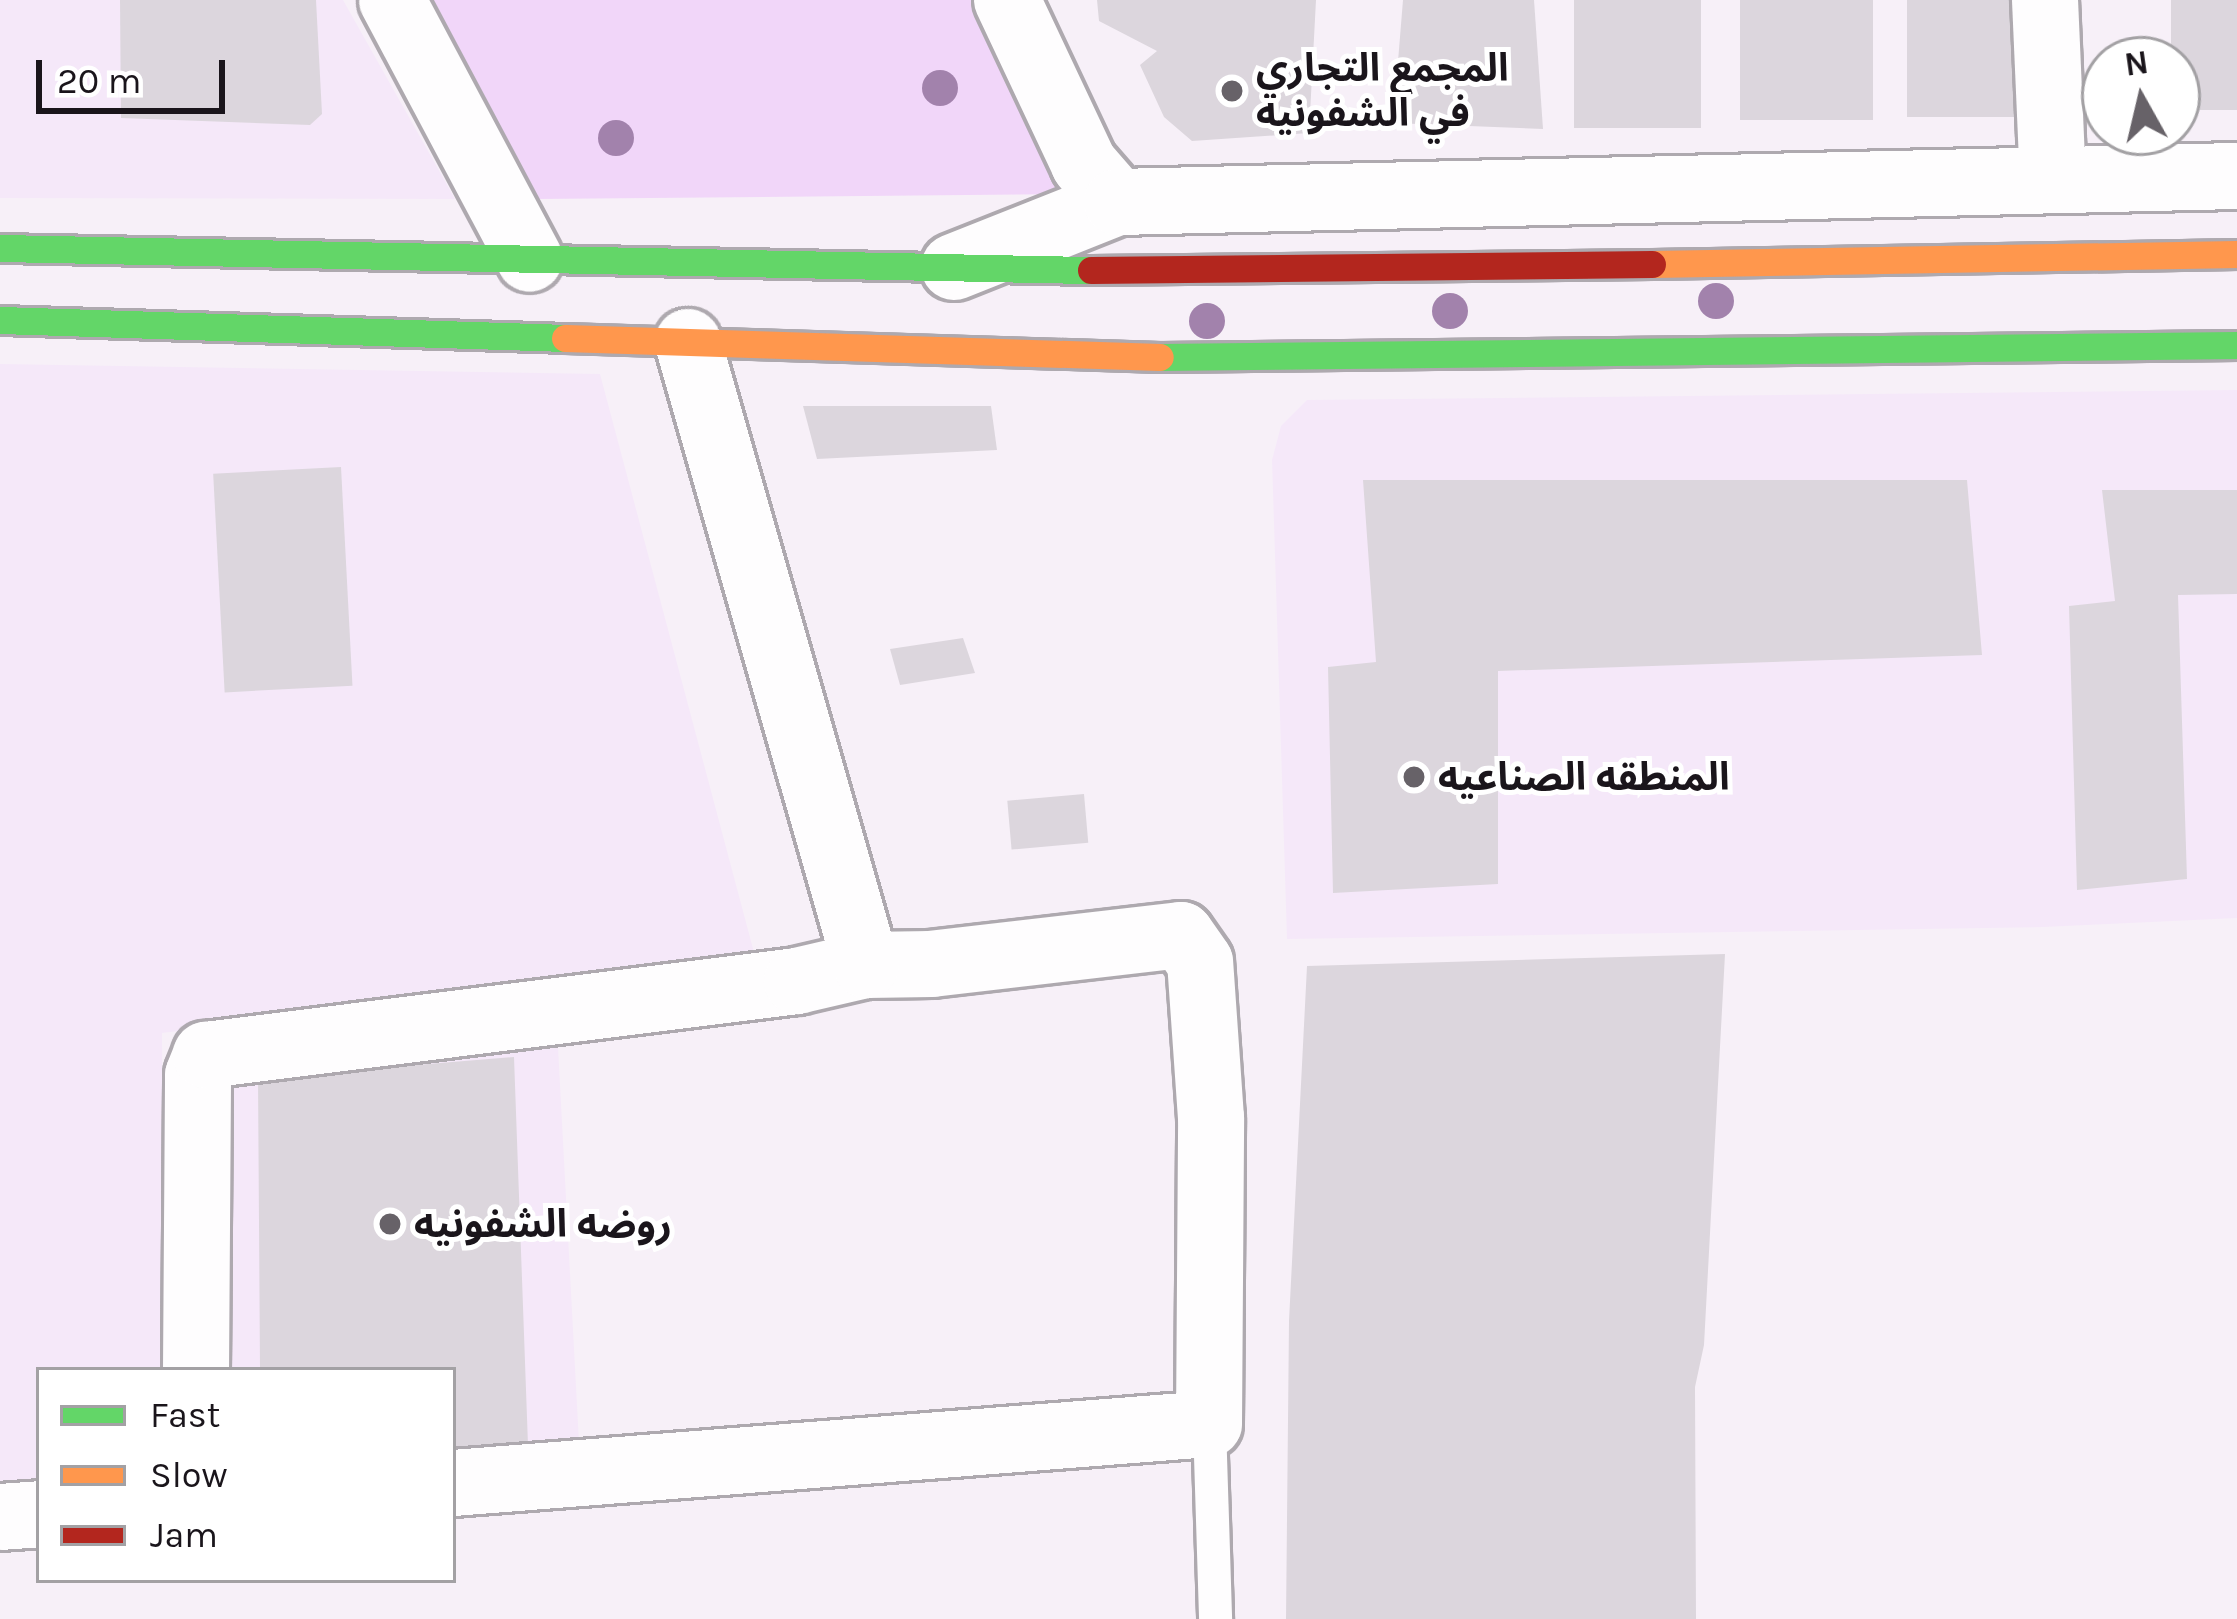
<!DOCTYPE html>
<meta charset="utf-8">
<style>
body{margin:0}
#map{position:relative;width:2237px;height:1619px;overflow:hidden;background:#f7f0f8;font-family:Karla,"Noto Sans Arabic",sans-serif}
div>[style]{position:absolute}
.built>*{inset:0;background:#f5e8f9}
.green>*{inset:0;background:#f1d6f9}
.building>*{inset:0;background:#dcd6dd;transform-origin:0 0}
.roads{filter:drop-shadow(3px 0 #aea9af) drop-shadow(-3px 0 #aea9af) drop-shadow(0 3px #aea9af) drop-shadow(0 -3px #aea9af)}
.lane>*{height:33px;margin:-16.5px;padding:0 16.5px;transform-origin:16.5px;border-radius:16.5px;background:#fefdfe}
.street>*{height:66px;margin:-33px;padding:0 33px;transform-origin:33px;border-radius:33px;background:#fefdfe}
.fast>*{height:27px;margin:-13.5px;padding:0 13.5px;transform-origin:13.5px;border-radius:13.5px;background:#63d668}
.slow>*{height:27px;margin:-13.5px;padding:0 13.5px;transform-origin:13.5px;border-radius:13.5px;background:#ff974d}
.jam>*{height:27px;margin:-13.5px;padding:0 13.5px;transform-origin:13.5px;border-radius:13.5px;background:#b3261e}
.trees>*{width:36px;height:36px;margin:-18px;border-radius:50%;background:#a282ac}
.dots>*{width:33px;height:33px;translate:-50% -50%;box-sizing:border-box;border:6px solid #fff;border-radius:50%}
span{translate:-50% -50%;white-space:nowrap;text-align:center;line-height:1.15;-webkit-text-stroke:10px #fff;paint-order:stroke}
.poi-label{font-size:39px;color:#1a151b;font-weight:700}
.left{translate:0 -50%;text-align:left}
.legend{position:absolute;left:36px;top:1367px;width:420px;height:216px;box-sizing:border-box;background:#fff;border:3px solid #a3a1a4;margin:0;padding:15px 21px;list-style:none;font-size:36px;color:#1a151b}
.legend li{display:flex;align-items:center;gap:24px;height:60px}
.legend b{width:60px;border:3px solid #a3a1a4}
.north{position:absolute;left:2081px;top:36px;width:120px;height:120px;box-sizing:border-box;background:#fff;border:3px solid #a3a1a4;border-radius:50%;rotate:352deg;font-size:33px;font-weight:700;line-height:48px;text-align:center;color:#1a151b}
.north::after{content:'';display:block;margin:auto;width:42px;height:54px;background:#676268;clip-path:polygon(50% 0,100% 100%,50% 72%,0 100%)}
.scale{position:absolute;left:36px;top:60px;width:189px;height:54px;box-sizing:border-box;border:6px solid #1a151b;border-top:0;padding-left:15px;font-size:36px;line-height:42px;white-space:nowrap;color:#1a151b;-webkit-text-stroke:9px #fff;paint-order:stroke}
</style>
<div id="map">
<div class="built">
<div style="clip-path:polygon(0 0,343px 0,455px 199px,0 198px)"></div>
<div style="clip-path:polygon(0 364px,600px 374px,756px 960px,162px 1033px,163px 1370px,39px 1370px,39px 1487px,0 1490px)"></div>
<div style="clip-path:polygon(2237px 390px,2237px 918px,2043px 927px,1287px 939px,1272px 460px,1281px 426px,1307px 400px)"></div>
<div style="clip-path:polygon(558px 1047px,579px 1443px,453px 1457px,453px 1370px,229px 1370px,231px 1073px)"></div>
</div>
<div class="green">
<div style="clip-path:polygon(433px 0,983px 0,1081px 194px,536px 199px)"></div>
</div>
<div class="building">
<div style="clip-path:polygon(120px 0,316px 0,322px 114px,310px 125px,121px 118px)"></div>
<div style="clip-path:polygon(1097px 0,1316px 0,1309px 133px,1192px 141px,1164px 117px,1140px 65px,1157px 51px,1099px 21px)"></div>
<div style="clip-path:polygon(1403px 0,1534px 0,1543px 129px,1393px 123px)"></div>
<div style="left:1574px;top:0;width:127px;height:128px"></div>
<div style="left:1740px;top:0;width:133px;height:120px"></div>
<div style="left:1907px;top:0;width:117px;height:117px"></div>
<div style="left:2171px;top:0;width:66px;height:110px"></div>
<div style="clip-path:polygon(803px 406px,991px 406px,997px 450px,817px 459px)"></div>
<div style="left:341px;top:467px;width:219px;height:128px;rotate:87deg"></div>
<div style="clip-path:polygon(1363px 480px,1967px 480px,1982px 655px,1498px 671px,1498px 884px,1333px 893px,1328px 667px,1376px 662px)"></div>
<div style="clip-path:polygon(2102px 490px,2237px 490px,2237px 594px,2178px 595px,2187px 879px,2077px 890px,2069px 606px,2115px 601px)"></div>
<div style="clip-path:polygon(963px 638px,975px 673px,900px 685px,890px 649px)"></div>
<div style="left:1084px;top:794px;width:49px;height:77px;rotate:85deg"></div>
<div style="clip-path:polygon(1725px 954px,1704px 1345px,1695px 1387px,1696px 1619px,1286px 1619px,1289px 1321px,1307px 966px)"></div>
<div style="clip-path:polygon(514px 1057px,528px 1445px,453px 1452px,453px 1370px,260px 1370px,258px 1078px)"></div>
</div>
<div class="roads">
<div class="lane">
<div style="left:1209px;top:1424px;width:195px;rotate:88.2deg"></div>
</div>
<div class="street">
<div style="left:392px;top:0;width:293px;rotate:62deg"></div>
<div style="left:1007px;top:0;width:181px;rotate:64.8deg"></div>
<div style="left:1084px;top:164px;width:50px;rotate:49deg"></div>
<div style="left:2045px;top:0;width:180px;rotate:87.5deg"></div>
<div style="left:954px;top:267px;width:175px;rotate:-21.7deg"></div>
<div style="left:1117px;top:202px;width:1120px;rotate:-1.33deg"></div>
<div style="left:196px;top:1370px;width:295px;rotate:-89.6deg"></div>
<div style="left:198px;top:1075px;width:22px;rotate:-68deg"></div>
<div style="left:206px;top:1055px;width:596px;rotate:-7.14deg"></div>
<div style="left:797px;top:981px;width:71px;rotate:-13.1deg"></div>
<div style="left:453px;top:1483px;width:758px;rotate:-4.46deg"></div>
<div style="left:1209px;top:1424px;width:306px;rotate:-89.6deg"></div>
<div style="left:1211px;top:1118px;width:156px;rotate:-94deg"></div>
<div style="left:1200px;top:962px;width:33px;rotate:-125deg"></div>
<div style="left:1181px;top:935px;width:251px;rotate:173.4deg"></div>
<div style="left:932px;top:964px;width:66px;rotate:179.1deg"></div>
<div style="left:866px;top:965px;width:648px;rotate:-105.95deg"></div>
<div style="left:0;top:1517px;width:39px;rotate:-4deg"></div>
</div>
<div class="fast">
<div style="left:0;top:248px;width:1091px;rotate:1.16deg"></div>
<div style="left:0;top:320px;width:565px;rotate:1.82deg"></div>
<div style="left:1160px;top:357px;width:1077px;rotate:-0.64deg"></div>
</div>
<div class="slow">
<div style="left:1652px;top:264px;width:585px;rotate:-0.98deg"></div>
<div style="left:565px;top:338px;width:595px;rotate:1.83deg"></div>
</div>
<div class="jam">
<div style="left:1091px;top:270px;width:561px;rotate:-0.61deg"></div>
</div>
</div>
<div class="trees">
<div style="left:940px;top:88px"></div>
<div style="left:616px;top:138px"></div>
<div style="left:1716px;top:301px"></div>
<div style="left:1450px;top:311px"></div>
<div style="left:1207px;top:321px"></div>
</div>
<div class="dots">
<div style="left:1232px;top:91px;background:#676268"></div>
<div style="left:1414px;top:777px;background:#676268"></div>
<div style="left:390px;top:1224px;background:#676268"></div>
</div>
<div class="poi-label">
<span class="left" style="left:1256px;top:91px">المجمع التجاري<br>في الشفونيه</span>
<span class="left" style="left:1438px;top:777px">المنطقه الصناعيه</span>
<span class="left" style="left:414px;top:1224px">روضه الشفونيه</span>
</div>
<ul class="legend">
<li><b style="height:15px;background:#63d668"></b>Fast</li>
<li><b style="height:15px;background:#ff974d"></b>Slow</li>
<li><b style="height:15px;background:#b3261e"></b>Jam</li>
</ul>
<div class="north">N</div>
<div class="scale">20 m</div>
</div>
